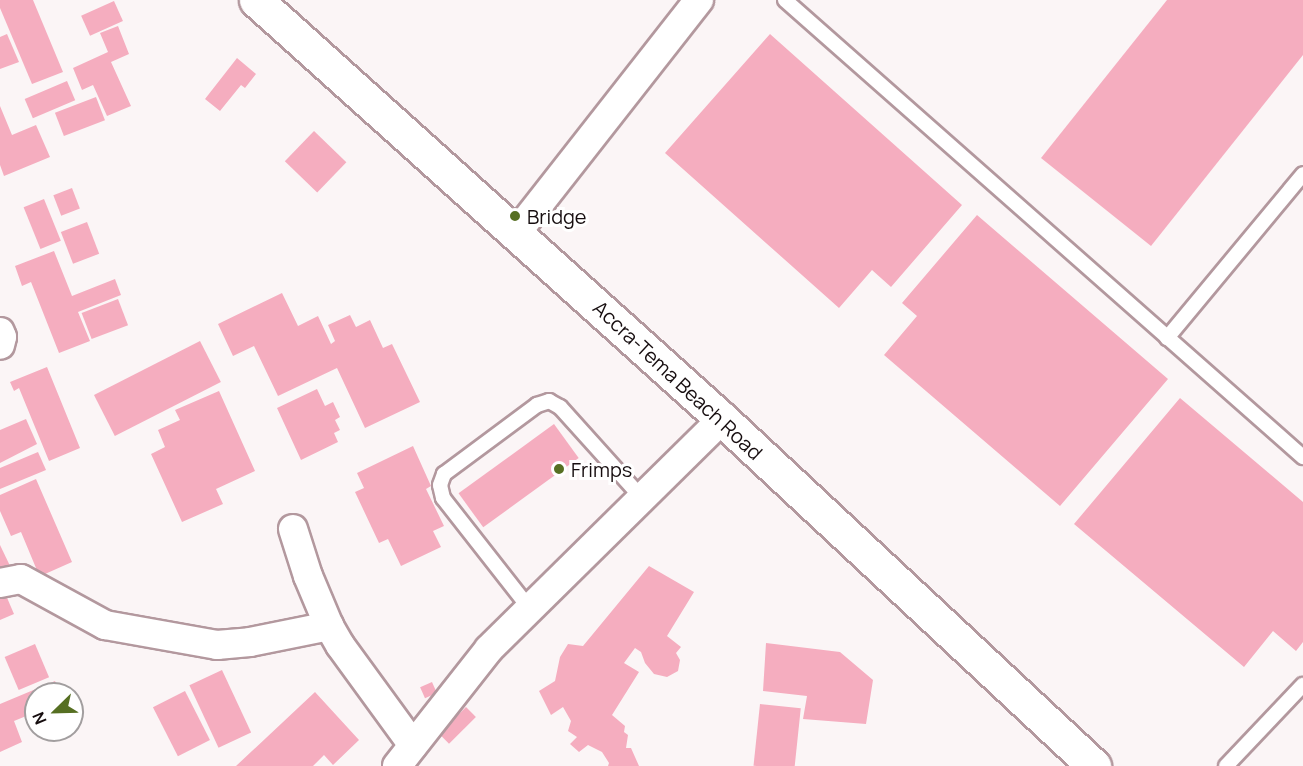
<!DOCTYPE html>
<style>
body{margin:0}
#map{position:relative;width:1303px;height:766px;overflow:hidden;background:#fbf5f6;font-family:Manrope,sans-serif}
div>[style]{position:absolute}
.building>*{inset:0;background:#f5adbf;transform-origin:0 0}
.roads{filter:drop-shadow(2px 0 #b3989e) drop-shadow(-2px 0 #b3989e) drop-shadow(0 2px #b3989e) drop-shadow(0 -2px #b3989e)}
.lane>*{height:14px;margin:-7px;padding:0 7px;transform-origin:7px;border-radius:7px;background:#fff}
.street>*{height:28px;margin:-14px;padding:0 14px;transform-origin:14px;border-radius:14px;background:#fff}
.primary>*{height:33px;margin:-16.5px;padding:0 16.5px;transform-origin:16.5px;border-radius:16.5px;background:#fff}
.dots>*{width:16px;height:16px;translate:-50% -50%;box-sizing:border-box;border:3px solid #fff;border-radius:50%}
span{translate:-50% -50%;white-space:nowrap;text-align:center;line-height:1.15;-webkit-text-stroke:6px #fff;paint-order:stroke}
.poi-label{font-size:20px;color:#160d0f}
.left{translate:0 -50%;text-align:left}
.street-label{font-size:20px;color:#160d0f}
.north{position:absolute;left:24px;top:682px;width:60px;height:60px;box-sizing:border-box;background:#fff;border:2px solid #a29e9f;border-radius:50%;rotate:247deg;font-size:16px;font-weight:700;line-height:24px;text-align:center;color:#160d0f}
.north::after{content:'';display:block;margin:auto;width:21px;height:27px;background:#566f22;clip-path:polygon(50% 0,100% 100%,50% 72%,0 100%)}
</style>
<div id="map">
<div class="building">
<div style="clip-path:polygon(0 0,33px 0,63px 72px,32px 84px,0 8px)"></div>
<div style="clip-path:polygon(1167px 0,1303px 0,1303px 55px,1151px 246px,1041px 158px)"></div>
<div style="left:114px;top:1px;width:22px;height:36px;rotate:66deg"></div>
<div style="clip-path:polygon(118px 26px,129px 54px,111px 62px,131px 106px,107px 116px,93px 85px,82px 90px,73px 68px,108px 52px,100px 33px)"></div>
<div style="clip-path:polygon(7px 34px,19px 62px,0 69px,0 37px)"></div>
<div style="clip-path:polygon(770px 34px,962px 205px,891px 287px,872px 270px,839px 308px,665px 153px)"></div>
<div style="clip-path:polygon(237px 58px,256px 74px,245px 88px,241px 85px,220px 111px,205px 99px)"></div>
<div style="left:67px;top:81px;width:21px;height:46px;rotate:67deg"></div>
<div style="left:96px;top:97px;width:25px;height:44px;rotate:69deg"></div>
<div style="clip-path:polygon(0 106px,12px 135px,36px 125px,50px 157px,4px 176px,0 165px)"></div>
<div style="left:314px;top:131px;width:45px;height:42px;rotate:44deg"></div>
<div style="left:72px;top:188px;width:22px;height:20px;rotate:69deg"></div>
<div style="left:44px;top:199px;width:45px;height:22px;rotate:68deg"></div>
<div style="clip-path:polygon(977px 215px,1168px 379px,1060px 506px,884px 355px,917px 316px,902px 303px)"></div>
<div style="left:87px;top:222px;width:34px;height:28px;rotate:69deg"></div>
<div style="clip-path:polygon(54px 251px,72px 296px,115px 279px,121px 295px,78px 312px,90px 341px,59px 353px,31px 282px,22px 286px,15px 266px)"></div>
<div style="clip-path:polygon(282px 293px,298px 326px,318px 316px,331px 344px,335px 341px,328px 325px,350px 315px,356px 327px,370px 320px,383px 348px,392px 344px,420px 402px,365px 428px,337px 368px,278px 396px,254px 346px,233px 356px,218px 324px)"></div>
<div style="left:118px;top:299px;width:28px;height:39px;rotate:69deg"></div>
<div style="left:200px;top:341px;width:46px;height:119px;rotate:63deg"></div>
<div style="clip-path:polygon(47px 367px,80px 448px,49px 461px,19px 388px,14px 391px,10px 382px)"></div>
<div style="clip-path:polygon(317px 389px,325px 406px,333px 402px,340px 417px,335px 420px,340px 430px,334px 433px,338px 442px,301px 460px,277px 408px)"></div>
<div style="clip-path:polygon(219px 391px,255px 471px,216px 489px,223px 504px,182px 522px,151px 454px,165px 447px,158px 430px,180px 420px,175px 410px)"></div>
<div style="clip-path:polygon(1180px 398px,1303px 502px,1303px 642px,1296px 651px,1273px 631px,1244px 667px,1074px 524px)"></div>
<div style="clip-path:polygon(26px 419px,37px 444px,0 463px,0 430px)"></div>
<div style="left:554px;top:424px;width:42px;height:118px;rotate:54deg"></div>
<div style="clip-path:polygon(413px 446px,431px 486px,426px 489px,444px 526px,433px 531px,441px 547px,401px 566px,388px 539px,379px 543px,355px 492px,364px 488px,357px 473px)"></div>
<div style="clip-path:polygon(38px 452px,46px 470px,0 489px,0 468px)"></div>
<div style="clip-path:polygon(36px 479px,72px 562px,36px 578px,32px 569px,36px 568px,21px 532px,11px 536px,0 511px,0 495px)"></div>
<div style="clip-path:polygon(0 545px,12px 570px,0 575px)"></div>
<div style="clip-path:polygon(649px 566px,694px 592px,667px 636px,681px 647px,676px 653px,680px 660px,678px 671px,667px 677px,654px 674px,645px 663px,641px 652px,635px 648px,624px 663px,639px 672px,612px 715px,625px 726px,624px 732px,628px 735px,626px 748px,631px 748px,639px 766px,608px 766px,609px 763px,602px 752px,588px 745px,579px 752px,570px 744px,577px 737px,568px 731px,571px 721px,563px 707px,551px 715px,539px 691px,555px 681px,560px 657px,568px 644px,583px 646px)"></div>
<div style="clip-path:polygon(5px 593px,14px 614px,0 620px,0 595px)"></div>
<div style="clip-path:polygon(766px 643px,840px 652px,873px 680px,866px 724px,803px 719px,807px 696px,763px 691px)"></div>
<div style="left:35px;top:644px;width:36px;height:33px;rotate:67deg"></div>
<div style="left:222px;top:670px;width:69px;height:36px;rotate:65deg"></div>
<div style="clip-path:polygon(55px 681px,61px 694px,36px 694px,36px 712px,14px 721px,22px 742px,0 752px,0 704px)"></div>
<div style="left:432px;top:682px;width:12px;height:13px;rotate:66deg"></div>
<div style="left:185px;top:691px;width:55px;height:36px;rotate:63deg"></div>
<div style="clip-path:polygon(315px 692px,359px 740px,333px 765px,324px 755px,313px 766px,236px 766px)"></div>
<div style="left:760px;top:704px;width:41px;height:62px;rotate:6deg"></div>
<div style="left:466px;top:707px;width:14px;height:38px;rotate:45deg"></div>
</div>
<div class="roads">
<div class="lane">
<div style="left:785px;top:0;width:691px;rotate:41.42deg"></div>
<div style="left:1167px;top:338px;width:213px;rotate:-50.3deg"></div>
<div style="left:530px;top:609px;width:141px;rotate:-128.1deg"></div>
<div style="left:443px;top:498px;width:13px;rotate:-103deg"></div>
<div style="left:440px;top:485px;width:12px;rotate:-70deg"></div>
<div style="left:444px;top:474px;width:116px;rotate:-36.6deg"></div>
<div style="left:537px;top:405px;width:13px;rotate:-18deg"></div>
<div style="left:549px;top:401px;width:13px;rotate:29deg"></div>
<div style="left:560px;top:407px;width:122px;rotate:48deg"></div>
<div style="left:1226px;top:766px;width:112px;rotate:-46.5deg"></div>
</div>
<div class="street">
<div style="left:517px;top:232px;width:295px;rotate:-51.9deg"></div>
<div style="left:0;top:332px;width:5px;rotate:68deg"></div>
<div style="left:2px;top:337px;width:8px;rotate:104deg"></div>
<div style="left:293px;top:529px;width:49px;rotate:72.3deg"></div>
<div style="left:308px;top:576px;width:54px;rotate:67.2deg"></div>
<div style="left:329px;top:626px;width:22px;rotate:60deg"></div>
<div style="left:340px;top:645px;width:124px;rotate:53.9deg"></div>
<div style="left:0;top:583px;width:21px;rotate:-11deg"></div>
<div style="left:21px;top:579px;width:96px;rotate:28.7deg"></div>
<div style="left:105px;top:625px;width:114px;rotate:10.1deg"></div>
<div style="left:217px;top:645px;width:33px;rotate:-5deg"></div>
<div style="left:250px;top:642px;width:81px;rotate:-11.4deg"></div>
<div style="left:397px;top:766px;width:149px;rotate:-51.8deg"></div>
<div style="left:489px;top:649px;width:327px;rotate:-44.6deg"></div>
</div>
<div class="primary">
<div style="left:256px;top:0;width:627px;rotate:41.96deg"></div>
<div style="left:722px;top:419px;width:509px;rotate:43.01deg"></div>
</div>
</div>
<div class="dots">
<div style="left:515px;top:216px;background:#566f22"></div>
<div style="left:559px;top:469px;background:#566f22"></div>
</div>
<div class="poi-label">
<span class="left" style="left:527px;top:216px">Bridge</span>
<span class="left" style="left:571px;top:469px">Frimps</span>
</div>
<div class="street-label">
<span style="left:678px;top:380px;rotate:43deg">Accra-Tema Beach Road</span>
</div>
<div class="north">N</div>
</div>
